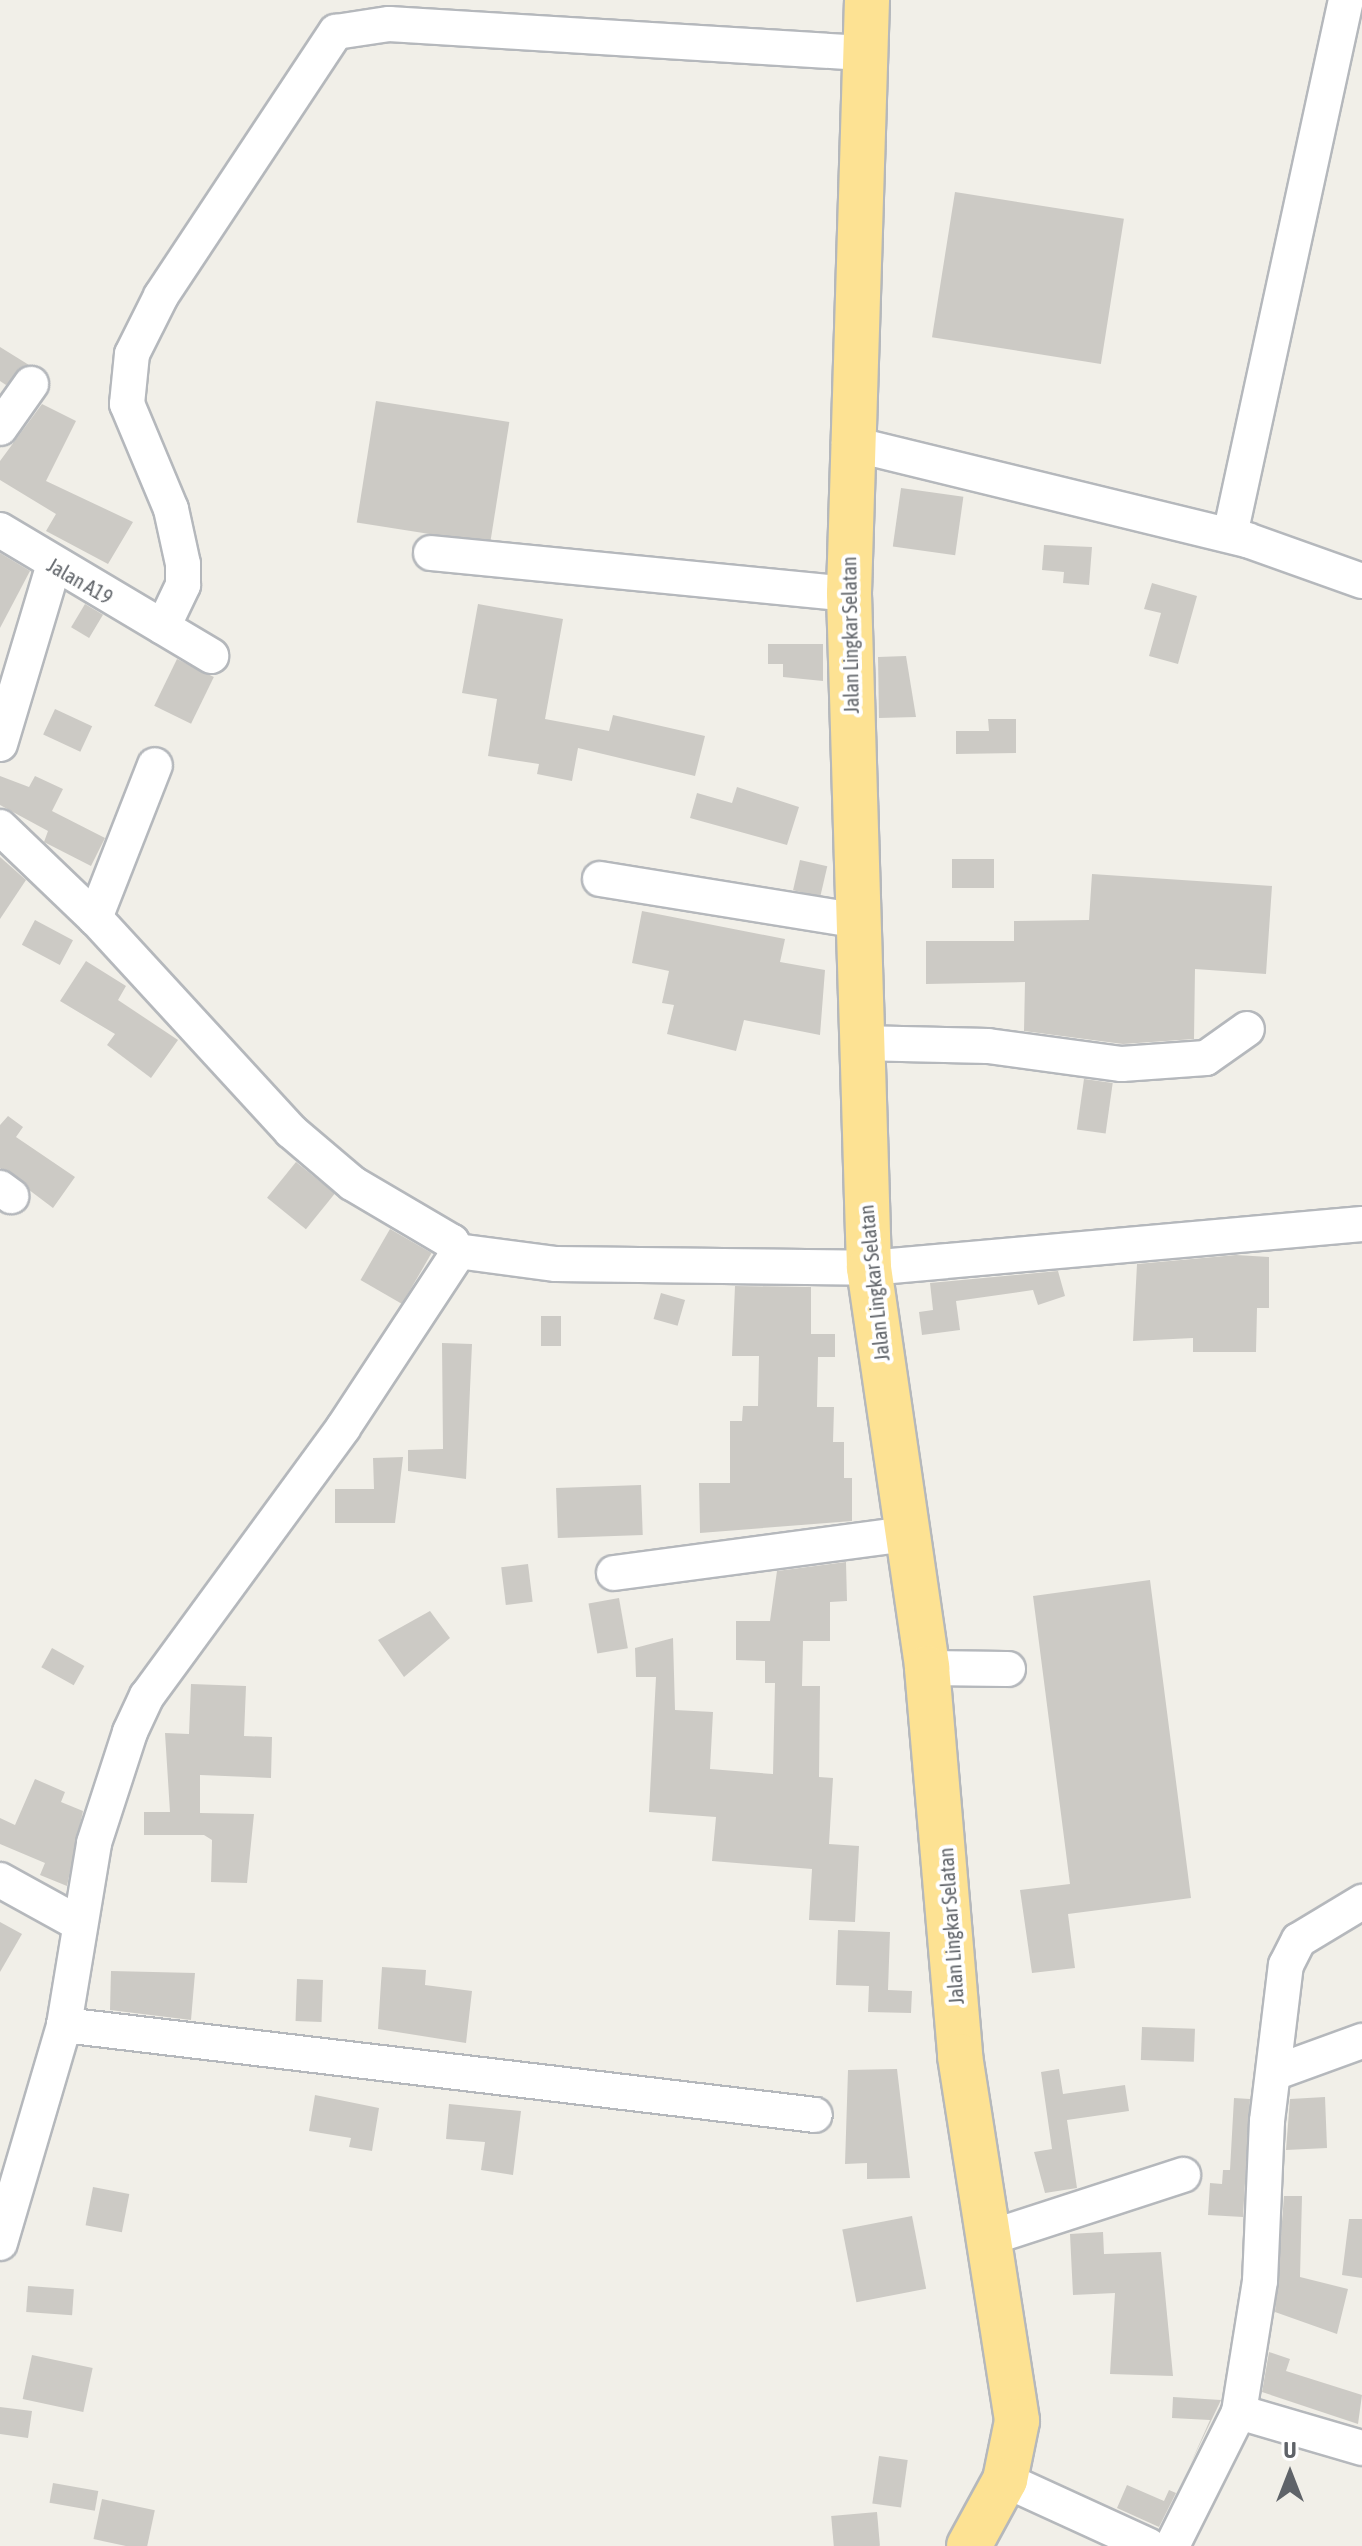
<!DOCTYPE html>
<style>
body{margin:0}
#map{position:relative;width:1362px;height:2546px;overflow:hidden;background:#f1efe8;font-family:"Asap Condensed",sans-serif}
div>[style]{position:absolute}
.building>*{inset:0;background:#cccac5;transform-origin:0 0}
.roads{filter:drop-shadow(2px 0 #b5b8bc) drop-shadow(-2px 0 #b5b8bc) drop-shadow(0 2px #b5b8bc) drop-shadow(0 -2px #b5b8bc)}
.minor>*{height:34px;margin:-17px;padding:0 17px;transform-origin:17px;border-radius:17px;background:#fff}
.highway>*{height:44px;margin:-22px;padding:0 22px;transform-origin:22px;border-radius:22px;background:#fde293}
span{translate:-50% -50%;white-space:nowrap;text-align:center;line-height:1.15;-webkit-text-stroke:8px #fff;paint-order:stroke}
.street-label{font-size:20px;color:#5f6368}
.north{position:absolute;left:1250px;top:2434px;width:80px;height:80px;-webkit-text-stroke:6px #fff;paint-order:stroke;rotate:0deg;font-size:22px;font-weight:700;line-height:32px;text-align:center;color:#5f6368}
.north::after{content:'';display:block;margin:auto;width:28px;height:36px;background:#5f6368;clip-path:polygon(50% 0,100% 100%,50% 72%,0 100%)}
</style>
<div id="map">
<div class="building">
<div style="left:955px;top:192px;width:171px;height:147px;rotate:9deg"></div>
<div style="clip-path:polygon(0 347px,29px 365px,6px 385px,0 381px)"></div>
<div style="left:376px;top:401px;width:135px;height:123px;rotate:9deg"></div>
<div style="clip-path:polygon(42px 404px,76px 421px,46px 481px,133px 522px,108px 564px,46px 531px,56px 514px,0 480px,0 461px)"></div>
<div style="left:901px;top:488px;width:63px;height:59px;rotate:8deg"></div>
<div style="clip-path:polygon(1044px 545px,1092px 547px,1089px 585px,1063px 583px,1064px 572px,1042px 570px)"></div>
<div style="clip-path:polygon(0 553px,30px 571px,0 628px)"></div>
<div style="clip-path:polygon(1152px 583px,1197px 596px,1178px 664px,1149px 656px,1161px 613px,1144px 609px)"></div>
<div style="left:85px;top:604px;width:21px;height:27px;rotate:31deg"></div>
<div style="clip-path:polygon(478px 604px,563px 619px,545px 719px,609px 731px,613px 715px,705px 736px,695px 776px,578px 748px,572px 781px,537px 774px,539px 764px,488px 756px,497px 699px,462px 693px)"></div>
<div style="clip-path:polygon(768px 644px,823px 644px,823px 681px,783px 677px,783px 664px,768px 664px)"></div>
<div style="clip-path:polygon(906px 656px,916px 717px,879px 718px,878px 657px)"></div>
<div style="left:177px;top:659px;width:41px;height:52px;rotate:26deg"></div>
<div style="left:55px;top:709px;width:41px;height:28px;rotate:25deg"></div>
<div style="clip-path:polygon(988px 719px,1016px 719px,1016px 753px,956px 754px,956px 731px,989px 731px)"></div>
<div style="clip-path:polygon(0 776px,29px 787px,35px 776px,63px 789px,52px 811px,105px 838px,91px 866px,44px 842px,48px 831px,0 805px)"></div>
<div style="clip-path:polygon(737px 787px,799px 807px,787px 845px,690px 818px,697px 793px,732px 803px)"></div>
<div style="clip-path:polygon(0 857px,26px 880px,0 919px)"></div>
<div style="left:952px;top:859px;width:42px;height:29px"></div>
<div style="left:800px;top:860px;width:28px;height:31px;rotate:13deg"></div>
<div style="clip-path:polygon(1092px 874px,1272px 886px,1266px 974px,1195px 969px,1194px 1039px,1123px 1044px,1024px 1031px,1025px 982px,926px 984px,926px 941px,1014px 941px,1014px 921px,1089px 920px)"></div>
<div style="clip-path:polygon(642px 911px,785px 939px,780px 962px,825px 970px,820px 1035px,744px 1020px,736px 1051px,667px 1034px,674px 1005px,662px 1003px,669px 971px,632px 963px)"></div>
<div style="left:35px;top:920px;width:43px;height:28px;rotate:28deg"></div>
<div style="clip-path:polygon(86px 961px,126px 986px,118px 1000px,178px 1040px,151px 1078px,107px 1045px,115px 1034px,60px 1001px)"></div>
<div style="left:1084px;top:1079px;width:29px;height:51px;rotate:8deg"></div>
<div style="clip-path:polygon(8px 1116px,23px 1127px,16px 1137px,75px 1177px,53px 1208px,0 1168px,0 1125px)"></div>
<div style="left:296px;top:1162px;width:50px;height:46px;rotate:39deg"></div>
<div style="left:390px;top:1229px;width:48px;height:59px;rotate:30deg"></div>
<div style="clip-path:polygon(1236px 1255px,1269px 1257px,1269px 1308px,1257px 1308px,1256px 1352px,1193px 1352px,1193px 1338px,1133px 1341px,1137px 1264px)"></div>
<div style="clip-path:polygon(1058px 1271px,1065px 1296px,1038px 1305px,1033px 1290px,956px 1301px,960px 1330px,922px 1335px,919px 1312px,933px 1310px,930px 1283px)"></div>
<div style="clip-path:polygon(735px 1286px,811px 1287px,811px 1334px,835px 1334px,835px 1357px,818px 1357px,817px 1407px,834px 1407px,833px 1442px,844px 1442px,844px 1478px,852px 1478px,852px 1521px,700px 1533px,699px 1483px,730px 1483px,730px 1421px,742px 1421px,743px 1406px,758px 1406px,759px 1356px,732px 1356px)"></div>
<div style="left:661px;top:1293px;width:25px;height:27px;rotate:16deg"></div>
<div style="left:541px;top:1316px;width:20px;height:30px"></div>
<div style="clip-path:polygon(442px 1343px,472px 1344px,466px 1479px,408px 1471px,408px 1450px,443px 1449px)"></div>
<div style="clip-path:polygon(403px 1457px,395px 1523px,335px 1523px,335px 1489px,374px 1489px,373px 1458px)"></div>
<div style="left:641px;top:1485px;width:50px;height:85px;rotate:88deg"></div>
<div style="clip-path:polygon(846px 1562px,847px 1601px,830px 1602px,830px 1641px,803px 1641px,802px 1686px,820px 1686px,819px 1777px,833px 1778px,829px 1844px,859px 1846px,855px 1922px,809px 1920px,812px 1869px,712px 1861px,716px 1817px,649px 1812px,656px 1677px,636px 1677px,635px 1648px,673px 1638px,675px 1710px,713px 1712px,710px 1769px,773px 1774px,775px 1683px,765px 1683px,765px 1661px,736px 1660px,736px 1621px,770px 1621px,777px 1571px)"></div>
<div style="left:528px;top:1564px;width:38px;height:27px;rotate:83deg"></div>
<div style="clip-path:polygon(1150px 1580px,1191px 1898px,1068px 1914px,1075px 1968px,1032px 1973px,1020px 1890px,1070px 1884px,1033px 1596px)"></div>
<div style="left:619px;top:1598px;width:51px;height:31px;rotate:80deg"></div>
<div style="clip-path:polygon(430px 1611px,450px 1638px,404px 1677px,378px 1640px)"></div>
<div style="left:52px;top:1648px;width:37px;height:22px;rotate:29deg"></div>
<div style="clip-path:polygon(191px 1684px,246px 1686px,244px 1736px,272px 1737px,271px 1778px,200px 1775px,200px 1813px,254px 1814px,247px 1883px,211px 1882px,212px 1840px,204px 1835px,144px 1835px,144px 1812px,170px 1812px,165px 1733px,189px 1734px)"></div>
<div style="clip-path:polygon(35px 1779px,65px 1792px,61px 1802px,83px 1811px,67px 1886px,40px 1875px,45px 1863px,0 1844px,0 1818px,15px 1825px)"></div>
<div style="clip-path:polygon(0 1922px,22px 1934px,0 1972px)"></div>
<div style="clip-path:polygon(838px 1930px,890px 1932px,888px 1990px,912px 1991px,911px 2013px,868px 2012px,869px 1986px,836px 1985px)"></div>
<div style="clip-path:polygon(382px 1967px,426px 1970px,425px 1985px,472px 1991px,466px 2043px,378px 2029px)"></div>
<div style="clip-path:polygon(111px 1971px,195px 1973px,191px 2020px,110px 2010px)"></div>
<div style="left:297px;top:1979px;width:26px;height:42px;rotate:2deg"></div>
<div style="left:1142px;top:2027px;width:53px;height:33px;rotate:2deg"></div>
<div style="clip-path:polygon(897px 2069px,910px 2178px,867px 2179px,867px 2163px,845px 2164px,848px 2070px)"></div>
<div style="clip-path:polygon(1059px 2069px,1063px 2094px,1125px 2085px,1129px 2111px,1067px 2120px,1077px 2188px,1045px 2193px,1034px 2152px,1052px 2149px,1041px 2072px)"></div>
<div style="clip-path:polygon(315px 2095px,379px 2108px,372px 2151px,349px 2147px,351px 2138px,309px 2131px)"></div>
<div style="clip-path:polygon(1325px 2097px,1327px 2148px,1286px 2150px,1290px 2099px)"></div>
<div style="clip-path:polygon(1234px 2098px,1250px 2099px,1243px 2217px,1208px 2215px,1210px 2183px,1222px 2184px,1223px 2170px,1230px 2170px)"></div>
<div style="clip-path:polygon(449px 2104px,521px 2111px,513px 2175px,481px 2170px,485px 2142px,446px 2139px)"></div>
<div style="left:93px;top:2187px;width:37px;height:39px;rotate:11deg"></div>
<div style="clip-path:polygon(1284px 2196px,1302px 2196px,1300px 2277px,1348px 2289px,1337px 2334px,1275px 2312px)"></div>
<div style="left:912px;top:2216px;width:74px;height:71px;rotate:79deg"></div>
<div style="clip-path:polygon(1349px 2219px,1362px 2219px,1362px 2278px,1342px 2275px)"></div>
<div style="clip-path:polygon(1103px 2232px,1104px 2254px,1161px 2252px,1173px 2376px,1110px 2374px,1115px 2293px,1073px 2295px,1070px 2234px)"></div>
<div style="left:28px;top:2286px;width:46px;height:26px;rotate:4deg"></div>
<div style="clip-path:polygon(1269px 2352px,1290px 2359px,1286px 2371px,1362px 2395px,1358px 2424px,1262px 2392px)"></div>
<div style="left:32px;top:2355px;width:62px;height:45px;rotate:12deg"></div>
<div style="clip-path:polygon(1173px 2397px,1221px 2400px,1190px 2465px,1210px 2420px,1172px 2418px)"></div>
<div style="clip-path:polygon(0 2407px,32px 2411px,28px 2438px,0 2434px)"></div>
<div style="left:879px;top:2456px;width:29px;height:48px;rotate:8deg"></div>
<div style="left:53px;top:2483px;width:46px;height:20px;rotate:10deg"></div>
<div style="clip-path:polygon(1127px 2485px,1164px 2501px,1169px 2490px,1176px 2493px,1159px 2527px,1117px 2508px)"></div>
<div style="left:102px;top:2499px;width:54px;height:41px;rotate:12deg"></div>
<div style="left:877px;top:2512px;width:34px;height:46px;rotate:85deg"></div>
</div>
<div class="roads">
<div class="minor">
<div style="left:0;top:428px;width:54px;rotate:-54.8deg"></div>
<div style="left:849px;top:443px;width:410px;rotate:13.7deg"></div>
<div style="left:1247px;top:540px;width:122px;rotate:19.6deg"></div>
<div style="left:0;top:530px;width:246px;rotate:30.8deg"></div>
<div style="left:1230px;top:535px;width:547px;rotate:-77.77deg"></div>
<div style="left:431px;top:553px;width:420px;rotate:5.6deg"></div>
<div style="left:163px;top:627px;width:47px;rotate:-64.5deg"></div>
<div style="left:183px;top:585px;width:21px;rotate:-90deg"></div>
<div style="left:183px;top:564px;width:56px;rotate:-102.3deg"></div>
<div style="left:171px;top:509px;width:114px;rotate:-112.7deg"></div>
<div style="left:127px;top:404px;width:50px;rotate:-84.3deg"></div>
<div style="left:132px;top:354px;width:65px;rotate:-63.4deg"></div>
<div style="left:161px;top:296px;width:317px;rotate:-56.5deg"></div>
<div style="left:336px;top:32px;width:54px;rotate:-8.6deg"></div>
<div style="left:389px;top:24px;width:479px;rotate:3.5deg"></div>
<div style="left:0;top:744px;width:185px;rotate:-73.3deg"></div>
<div style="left:0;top:827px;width:132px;rotate:43.8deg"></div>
<div style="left:600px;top:879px;width:257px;rotate:9.2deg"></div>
<div style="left:859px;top:1043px;width:129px;rotate:1.3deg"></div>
<div style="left:988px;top:1046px;width:135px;rotate:7.7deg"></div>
<div style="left:1122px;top:1064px;width:84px;rotate:-4.1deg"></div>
<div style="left:1206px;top:1058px;width:50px;rotate:-35.3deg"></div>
<div style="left:0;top:1188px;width:14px;rotate:36deg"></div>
<div style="left:457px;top:1251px;width:100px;rotate:7.5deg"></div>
<div style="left:556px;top:1264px;width:313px;rotate:0.7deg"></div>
<div style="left:869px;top:1268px;width:495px;rotate:-5.1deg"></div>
<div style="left:614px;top:1573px;width:294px;rotate:-7.6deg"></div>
<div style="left:927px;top:1668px;width:81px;rotate:0.7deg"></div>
<div style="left:0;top:1880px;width:89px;rotate:28.9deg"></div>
<div style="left:64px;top:2025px;width:756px;rotate:6.83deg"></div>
<div style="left:1274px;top:2073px;width:94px;rotate:-20deg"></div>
<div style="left:992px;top:2237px;width:201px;rotate:-18deg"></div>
<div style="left:0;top:2243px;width:227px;rotate:-73.6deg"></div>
<div style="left:64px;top:2025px;width:184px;rotate:-80.6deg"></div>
<div style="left:94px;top:1843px;width:117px;rotate:-72deg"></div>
<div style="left:130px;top:1732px;width:40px;rotate:-65deg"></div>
<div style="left:147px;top:1696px;width:332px;rotate:-53.8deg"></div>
<div style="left:343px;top:1428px;width:206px;rotate:-56.7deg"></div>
<div style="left:456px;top:1256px;width:15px;rotate:-106deg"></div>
<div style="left:452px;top:1242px;width:116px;rotate:-149.5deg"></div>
<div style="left:352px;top:1183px;width:80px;rotate:-139.6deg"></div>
<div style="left:291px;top:1131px;width:289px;rotate:-132.6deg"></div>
<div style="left:95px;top:918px;width:164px;rotate:-68.6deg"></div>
<div style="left:1239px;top:2412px;width:128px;rotate:16.3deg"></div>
<div style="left:1005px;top:2480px;width:158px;rotate:24.6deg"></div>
<div style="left:1172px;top:2546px;width:150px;rotate:-63.4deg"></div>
<div style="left:1239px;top:2412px;width:133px;rotate:-80.9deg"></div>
<div style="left:1260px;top:2281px;width:160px;rotate:-87.5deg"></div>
<div style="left:1267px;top:2121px;width:157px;rotate:-83.1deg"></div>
<div style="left:1286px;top:1965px;width:28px;rotate:-63deg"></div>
<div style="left:1299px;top:1940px;width:74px;rotate:-31.1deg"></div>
</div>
<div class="highway">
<div style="left:867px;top:0;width:594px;rotate:91.74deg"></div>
<div style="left:849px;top:594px;width:674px;rotate:88.3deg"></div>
<div style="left:869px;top:1268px;width:404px;rotate:81.7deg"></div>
<div style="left:927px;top:1668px;width:389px;rotate:85.1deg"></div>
<div style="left:960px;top:2056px;width:369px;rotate:81.1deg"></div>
<div style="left:1017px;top:2421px;width:60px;rotate:101.5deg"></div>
<div style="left:1005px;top:2480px;width:75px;rotate:118.6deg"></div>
</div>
</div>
<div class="street-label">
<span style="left:80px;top:581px;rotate:30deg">Jalan A19</span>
<span style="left:850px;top:635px;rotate:-91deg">Jalan Lingkar Selatan</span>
<span style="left:874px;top:1283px;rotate:-96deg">Jalan Lingkar Selatan</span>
<span style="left:951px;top:1926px;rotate:-94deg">Jalan Lingkar Selatan</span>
</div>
<div class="north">U</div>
</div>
